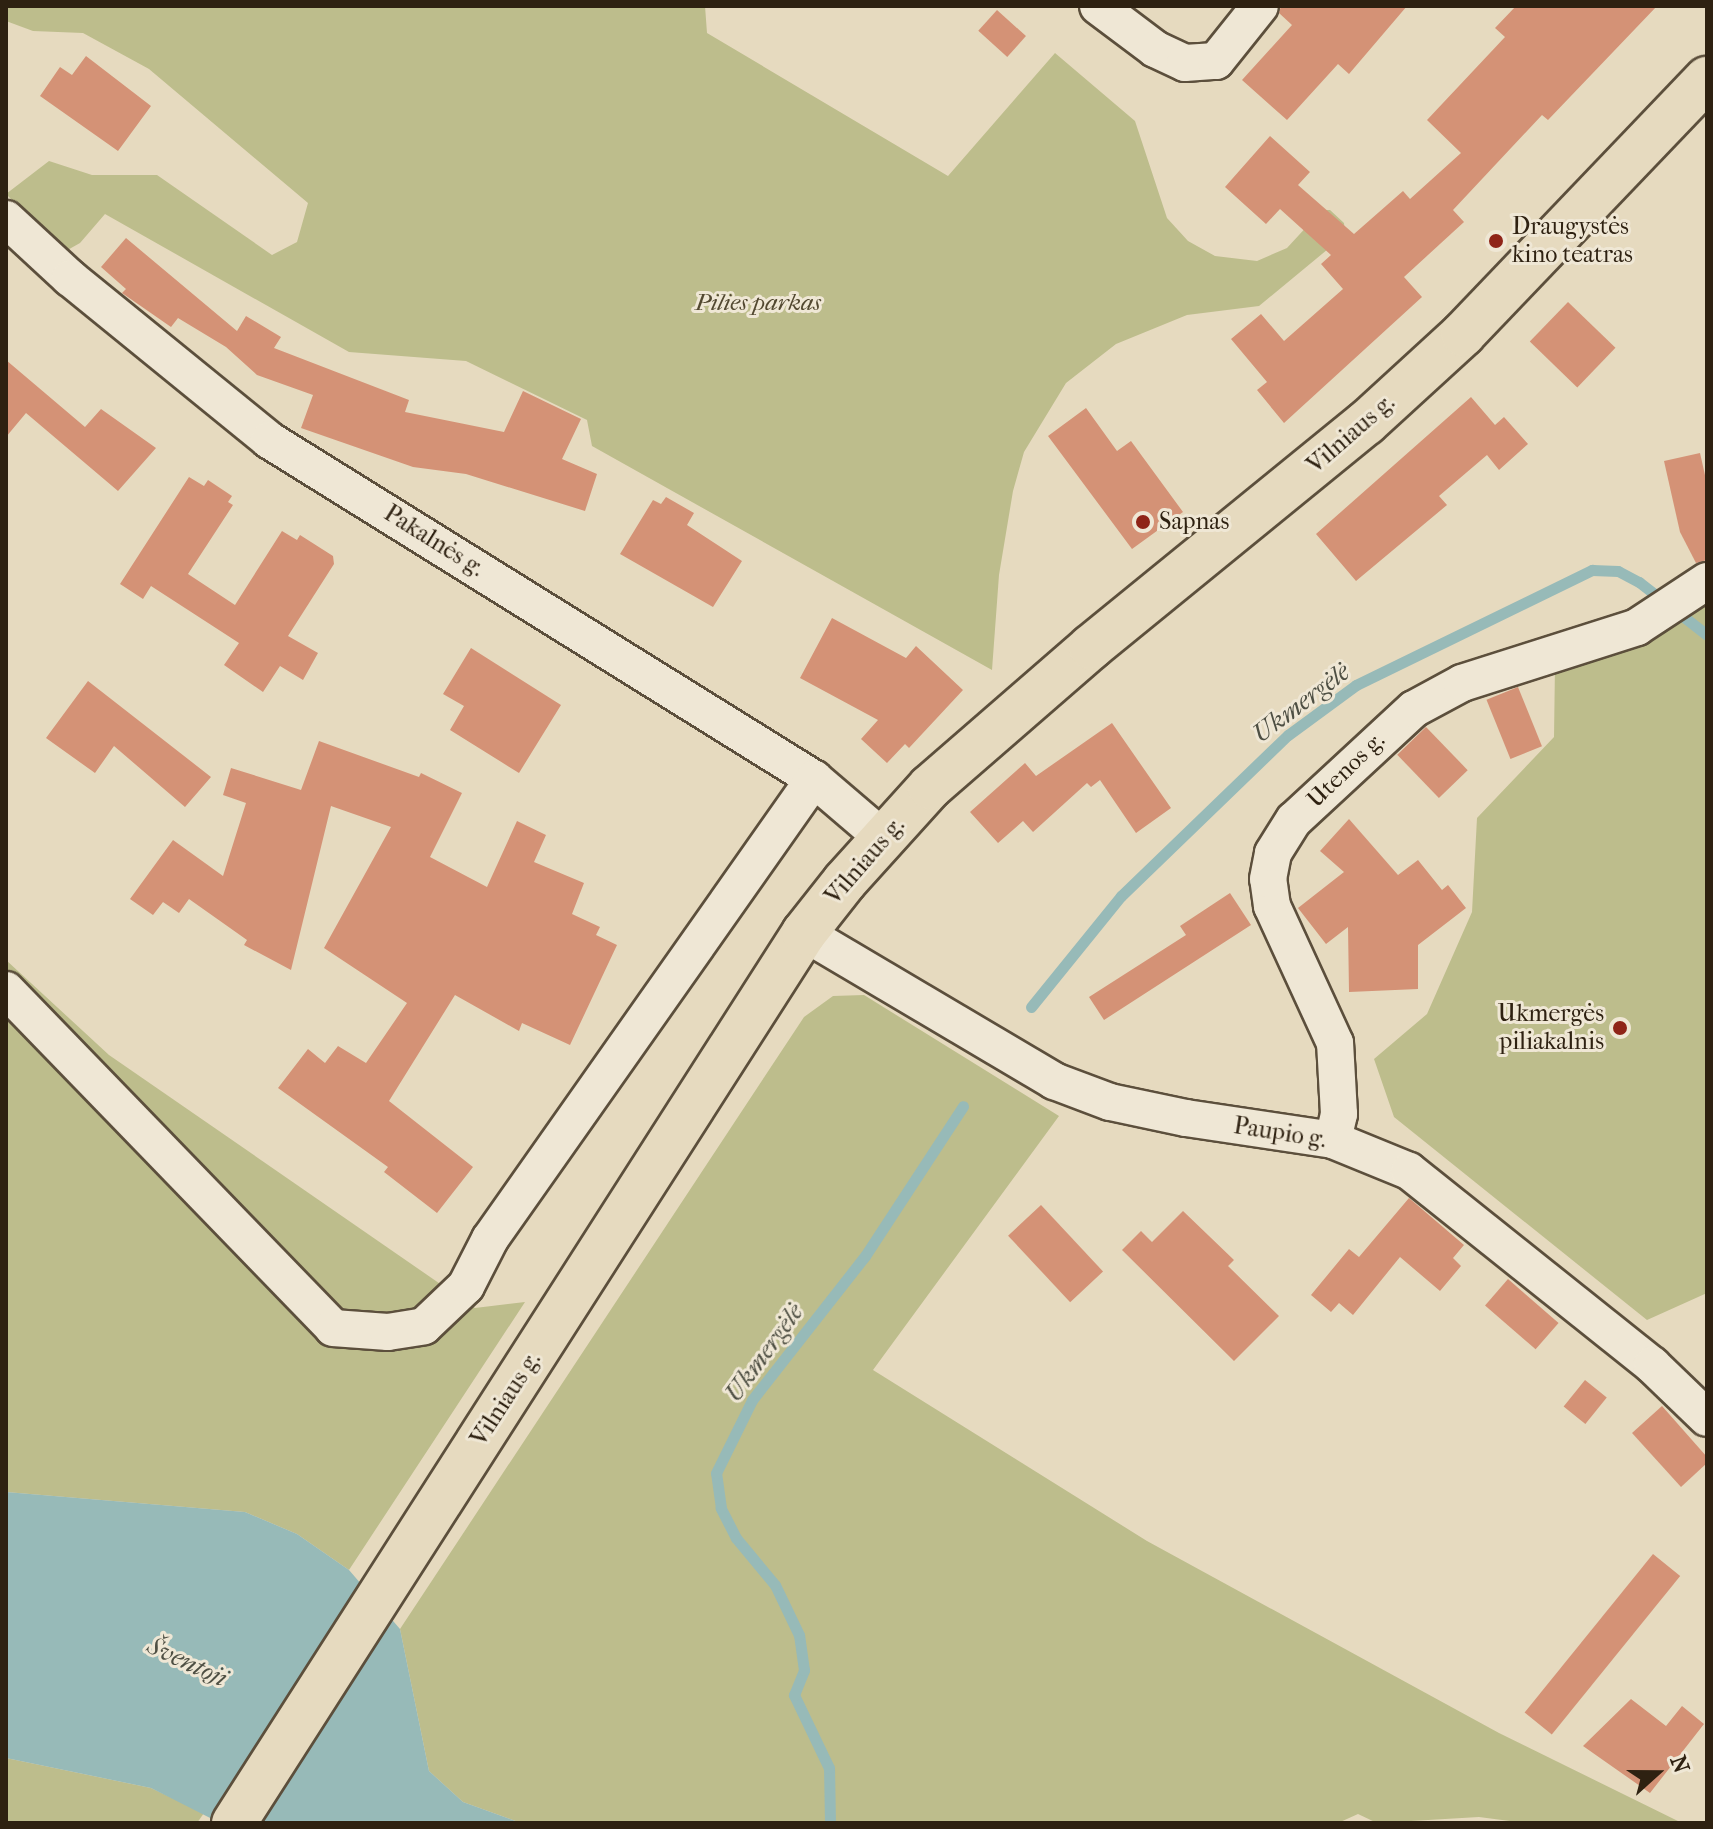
<!DOCTYPE html>
<meta charset="utf-8">
<style>
body{margin:0}
#map{position:relative;width:1713px;height:1829px;overflow:hidden;background:#e6dabf;font-family:"IM FELL French Canon",serif}
div>[style]{position:absolute}
.green>*{inset:0;background:#bdbd8c}
.water>*{inset:0;background:#97bab8}
.stream>*{height:11px;margin:-5.5px;padding:0 5.5px;transform-origin:5.5px;border-radius:5.5px;background:#97bab8}
.building>*{inset:0;background:#d49276;transform-origin:0 0}
.roads{filter:drop-shadow(2px 0 #5c4f3c) drop-shadow(-2px 0 #5c4f3c) drop-shadow(0 2px #5c4f3c) drop-shadow(0 -2px #5c4f3c)}
.street>*{height:36px;margin:-18px;padding:0 18px;transform-origin:18px;border-radius:18px;background:#efe7d5}
.primary>*{height:44px;margin:-22px;padding:0 22px;transform-origin:22px;border-radius:22px;background:#e6dabf}
.dots>*{width:22px;height:22px;translate:-50% -50%;box-sizing:border-box;border:4px solid #efe7d5;border-radius:50%}
span{translate:-50% -50%;white-space:nowrap;text-align:center;line-height:1.15;-webkit-text-stroke:6px #efe7d5;paint-order:stroke}
.poi-label{font-size:24px;color:#2e2111}
.left{translate:0 -50%;text-align:left}
.right{translate:-100% -50%;text-align:right}
.park-label{font-size:24px;color:#524830;font-style:italic}
.street-label{font-size:24px;color:#2e2111}
.water-label{font-size:26px;color:#4e4f43;font-style:italic}
.frame{position:absolute;inset:0;border:8px solid #2e2111;pointer-events:none}
.north{position:absolute;left:1617px;top:1733px;width:80px;height:80px;-webkit-text-stroke:6px #efe7d5;paint-order:stroke;rotate:69deg;font-size:22px;font-weight:700;line-height:32px;text-align:center;color:#2e2111}
.north::after{content:'';display:block;margin:auto;width:28px;height:36px;background:#2e2111;clip-path:polygon(50% 0,100% 100%,50% 72%,0 100%)}
</style>
<div id="map">
<div class="green">
<div style="clip-path:polygon(6px 6px,705px 6px,707px 33px,948px 176px,1055px 53px,1135px 121px,1167px 218px,1188px 241px,1215px 256px,1257px 261px,1287px 248px,1322px 210px,1330px 210px,1344px 223px,1345px 235px,1259px 306px,1187px 315px,1116px 344px,1066px 383px,1024px 452px,1013px 491px,999px 575px,992px 670px,592px 446px,587px 420px,466px 361px,349px 352px,105px 214px,80px 243px,64px 252px,6px 194px,49px 161px,92px 175px,157px 175px,272px 255px,297px 242px,308px 203px,149px 69px,83px 33px,33px 31px,6px 21px)"></div>
<div style="clip-path:polygon(1707px 602px,1707px 1293px,1647px 1320px,1394px 1117px,1374px 1059px,1427px 1014px,1472px 912px,1477px 818px,1554px 737px,1555px 665px)"></div>
<div style="clip-path:polygon(6px 960px,109px 1055px,475px 1308px,525px 1302px,349px 1570px,297px 1534px,245px 1512px,6px 1492px)"></div>
<div style="clip-path:polygon(864px 995px,1059px 1116px,873px 1370px,1147px 1541px,1499px 1733px,1682px 1823px,1525px 1823px,1479px 1817px,1377px 1823px,1358px 1814px,1338px 1823px,521px 1823px,463px 1802px,429px 1771px,400px 1629px,804px 1017px,833px 996px)"></div>
<div style="clip-path:polygon(6px 1758px,151px 1788px,204px 1813px,197px 1823px,6px 1823px)"></div>
</div>
<div class="water">
<div style="clip-path:polygon(6px 1492px,245px 1512px,297px 1534px,349px 1570px,400px 1629px,429px 1771px,463px 1802px,521px 1823px,220px 1823px,151px 1788px,6px 1758px)"></div>
</div>
<div class="stream">
<div style="left:1031px;top:1007px;width:143px;rotate:-51deg"></div>
<div style="left:1121px;top:896px;width:232px;rotate:-44deg"></div>
<div style="left:1288px;top:735px;width:84px;rotate:-36.3deg"></div>
<div style="left:1356px;top:685px;width:263px;rotate:-26deg"></div>
<div style="left:1592px;top:570px;width:26px;rotate:2deg"></div>
<div style="left:1618px;top:571px;width:24px;rotate:28deg"></div>
<div style="left:1639px;top:582px;width:86px;rotate:37.9deg"></div>
<div style="left:830px;top:1823px;width:55px;rotate:-91deg"></div>
<div style="left:829px;top:1768px;width:81px;rotate:-115.6deg"></div>
<div style="left:794px;top:1695px;width:27px;rotate:-68deg"></div>
<div style="left:804px;top:1670px;width:35px;rotate:-98deg"></div>
<div style="left:799px;top:1635px;width:55px;rotate:-115.6deg"></div>
<div style="left:775px;top:1585px;width:61px;rotate:-129.7deg"></div>
<div style="left:736px;top:1538px;width:34px;rotate:-117deg"></div>
<div style="left:721px;top:1508px;width:35px;rotate:-98deg"></div>
<div style="left:716px;top:1473px;width:81px;rotate:-63.7deg"></div>
<div style="left:752px;top:1400px;width:183px;rotate:-51.9deg"></div>
<div style="left:865px;top:1256px;width:179px;rotate:-56.8deg"></div>
</div>
<div class="building">
<div style="clip-path:polygon(1281px 6px,1407px 6px,1349px 74px,1338px 64px,1287px 120px,1242px 80px,1292px 25px,1279px 13px)"></div>
<div style="clip-path:polygon(1516px 6px,1657px 6px,1548px 120px,1542px 115px,1453px 210px,1464px 222px,1404px 277px,1422px 297px,1284px 423px,1257px 390px,1267px 382px,1231px 339px,1261px 314px,1284px 341px,1343px 289px,1321px 264px,1331px 255px,1280px 209px,1266px 224px,1225px 187px,1270px 136px,1310px 172px,1298px 185px,1354px 234px,1403px 191px,1410px 199px,1461px 153px,1427px 120px,1505px 37px,1495px 28px)"></div>
<div style="left:997px;top:10px;width:39px;height:28px;rotate:42deg"></div>
<div style="clip-path:polygon(86px 56px,151px 106px,118px 151px,40px 96px,60px 67px,72px 75px)"></div>
<div style="clip-path:polygon(126px 238px,237px 331px,246px 316px,281px 337px,274px 348px,409px 400px,405px 412px,504px 432px,523px 391px,581px 419px,562px 459px,597px 474px,585px 511px,466px 474px,413px 467px,301px 428px,313px 395px,257px 375px,226px 347px,178px 318px,171px 327px,122px 293px,126px 289px,101px 267px)"></div>
<div style="left:1568px;top:302px;width:66px;height:55px;rotate:44deg"></div>
<div style="clip-path:polygon(6px 360px,85px 427px,101px 409px,156px 448px,118px 491px,26px 413px,6px 437px)"></div>
<div style="clip-path:polygon(1471px 397px,1495px 425px,1504px 417px,1528px 444px,1499px 470px,1487px 455px,1439px 496px,1447px 505px,1356px 581px,1316px 534px)"></div>
<div style="clip-path:polygon(1086px 408px,1117px 451px,1131px 441px,1183px 512px,1132px 549px,1048px 436px)"></div>
<div style="clip-path:polygon(1700px 453px,1707px 484px,1707px 560px,1696px 563px,1680px 532px,1664px 461px)"></div>
<div style="clip-path:polygon(189px 477px,204px 486px,208px 480px,232px 496px,228px 502px,233px 505px,188px 574px,235px 605px,282px 531px,297px 540px,300px 535px,333px 556px,334px 564px,288px 636px,318px 653px,303px 680px,280px 666px,263px 692px,224px 665px,239px 643px,151px 586px,143px 599px,120px 584px)"></div>
<div style="clip-path:polygon(666px 497px,694px 513px,687px 525px,742px 561px,713px 607px,620px 554px,653px 500px,661px 504px)"></div>
<div style="clip-path:polygon(832px 618px,906px 658px,916px 646px,963px 690px,909px 748px,905px 744px,887px 763px,861px 739px,878px 720px,800px 678px)"></div>
<div style="clip-path:polygon(471px 648px,561px 705px,519px 773px,450px 730px,464px 706px,443px 694px)"></div>
<div style="clip-path:polygon(88px 681px,211px 777px,185px 807px,114px 746px,95px 773px,46px 738px)"></div>
<div style="left:1518px;top:687px;width:64px;height:34px;rotate:68deg"></div>
<div style="clip-path:polygon(1112px 723px,1171px 808px,1136px 833px,1100px 780px,1091px 787px,1087px 783px,1033px 832px,1023px 821px,998px 843px,970px 812px,1025px 763px,1036px 776px)"></div>
<div style="left:1426px;top:727px;width:60px;height:40px;rotate:46deg"></div>
<div style="clip-path:polygon(319px 741px,419px 777px,421px 773px,462px 793px,430px 857px,487px 887px,517px 821px,546px 835px,534px 862px,584px 883px,572px 914px,600px 927px,596px 935px,617px 945px,570px 1045px,522px 1023px,519px 1031px,455px 995px,389px 1101px,473px 1167px,437px 1213px,384px 1172px,388px 1167px,278px 1088px,308px 1049px,325px 1063px,338px 1046px,366px 1063px,407px 1003px,324px 948px,391px 827px,331px 806px,291px 970px,244px 945px,247px 940px,189px 899px,179px 913px,163px 902px,153px 915px,130px 899px,173px 840px,223px 876px,246px 803px,223px 795px,231px 768px,301px 790px)"></div>
<div style="clip-path:polygon(1349px 819px,1398px 875px,1418px 860px,1442px 890px,1448px 885px,1466px 908px,1418px 945px,1418px 989px,1349px 992px,1348px 927px,1326px 944px,1298px 908px,1344px 872px,1320px 851px)"></div>
<div style="clip-path:polygon(1230px 893px,1251px 925px,1104px 1020px,1089px 997px,1186px 935px,1180px 926px)"></div>
<div style="clip-path:polygon(1409px 1198px,1464px 1245px,1453px 1258px,1461px 1266px,1440px 1291px,1400px 1257px,1353px 1315px,1339px 1303px,1331px 1312px,1311px 1295px,1349px 1249px,1359px 1257px)"></div>
<div style="left:1041px;top:1205px;width:91px;height:45px;rotate:47deg"></div>
<div style="clip-path:polygon(1183px 1211px,1234px 1260px,1228px 1266px,1279px 1316px,1234px 1361px,1122px 1250px,1141px 1231px,1152px 1242px)"></div>
<div style="left:1508px;top:1279px;width:67px;height:35px;rotate:41deg"></div>
<div style="left:1585px;top:1380px;width:28px;height:34px;rotate:39deg"></div>
<div style="clip-path:polygon(1662px 1406px,1707px 1457px,1707px 1463px,1681px 1487px,1632px 1433px)"></div>
<div style="left:1653px;top:1554px;width:35px;height:204px;rotate:39deg"></div>
<div style="clip-path:polygon(1631px 1699px,1666px 1726px,1682px 1706px,1704px 1724px,1650px 1793px,1583px 1746px)"></div>
</div>
<div class="roads">
<div class="street">
<div style="left:1098px;top:6px;width:71px;rotate:37deg"></div>
<div style="left:1155px;top:49px;width:33px;rotate:25deg"></div>
<div style="left:1185px;top:63px;width:31px;rotate:-4deg"></div>
<div style="left:1216px;top:61px;width:70px;rotate:-51.3deg"></div>
<div style="left:6px;top:219px;width:87px;rotate:42.7deg"></div>
<div style="left:70px;top:278px;width:257px;rotate:39.1deg"></div>
<div style="left:269px;top:440px;width:642px;rotate:31.88deg"></div>
<div style="left:814px;top:779px;width:89px;rotate:40.5deg"></div>
<div style="left:804px;top:933px;width:291px;rotate:30.6deg"></div>
<div style="left:1054px;top:1081px;width:60px;rotate:20.6deg"></div>
<div style="left:1110px;top:1102px;width:78px;rotate:11.9deg"></div>
<div style="left:1186px;top:1118px;width:149px;rotate:8.5deg"></div>
<div style="left:1333px;top:1140px;width:82px;rotate:22.2deg"></div>
<div style="left:1409px;top:1171px;width:311px;rotate:38.6deg"></div>
<div style="left:1652px;top:1365px;width:76px;rotate:43.9deg"></div>
<div style="left:6px;top:990px;width:470px;rotate:45.9deg"></div>
<div style="left:333px;top:1328px;width:55px;rotate:4.2deg"></div>
<div style="left:388px;top:1332px;width:36px;rotate:-9deg"></div>
<div style="left:424px;top:1326px;width:58px;rotate:-43.6deg"></div>
<div style="left:466px;top:1286px;width:53px;rotate:-62.9deg"></div>
<div style="left:490px;top:1239px;width:563px;rotate:-54.84deg"></div>
<div style="left:1333px;top:1140px;width:27px;rotate:-77deg"></div>
<div style="left:1339px;top:1114px;width:71px;rotate:-93.2deg"></div>
<div style="left:1335px;top:1043px;width:151px;rotate:-114.7deg"></div>
<div style="left:1272px;top:906px;width:27px;rotate:-98deg"></div>
<div style="left:1268px;top:879px;width:26px;rotate:-79deg"></div>
<div style="left:1273px;top:853px;width:39px;rotate:-58deg"></div>
<div style="left:1294px;top:820px;width:163px;rotate:-42.8deg"></div>
<div style="left:1414px;top:709px;width:55px;rotate:-28.4deg"></div>
<div style="left:1462px;top:683px;width:184px;rotate:-17.7deg"></div>
<div style="left:1637px;top:627px;width:84px;rotate:-33.3deg"></div>
</div>
<div class="primary">
<div style="left:234px;top:1823px;width:1057px;rotate:-57.36deg"></div>
<div style="left:804px;top:933px;width:66px;rotate:-51.7deg"></div>
<div style="left:845px;top:881px;width:127px;rotate:-47.9deg"></div>
<div style="left:930px;top:787px;width:213px;rotate:-41deg"></div>
<div style="left:1091px;top:647px;width:355px;rotate:-39.2deg"></div>
<div style="left:1366px;top:423px;width:132px;rotate:-42.5deg"></div>
<div style="left:1463px;top:334px;width:353px;rotate:-46.3deg"></div>
</div>
</div>
<div class="dots">
<div style="left:1496px;top:241px;background:#8f2418"></div>
<div style="left:1143px;top:522px;background:#8f2418"></div>
<div style="left:1620px;top:1028px;background:#8f2418"></div>
</div>
<div class="poi-label">
<span class="left" style="left:1512px;top:241px">Draugystės<br>kino teatras</span>
<span class="left" style="left:1159px;top:522px">Sapnas</span>
<span class="right" style="left:1604px;top:1028px">Ukmergės<br>piliakalnis</span>
</div>
<div class="park-label">
<span style="left:758px;top:303px">Pilies parkas</span>
</div>
<div class="street-label">
<span style="left:1351px;top:434px;rotate:-41deg">Vilniaus g.</span>
<span style="left:434px;top:541px;rotate:32deg">Pakalnės g.</span>
<span style="left:1346px;top:770px;rotate:-44deg">Utenos g.</span>
<span style="left:865px;top:861px;rotate:-49deg">Vilniaus g.</span>
<span style="left:1280px;top:1133px;rotate:9deg">Paupio g.</span>
<span style="left:506px;top:1399px;rotate:-57deg">Vilniaus g.</span>
</div>
<div class="water-label">
<span style="left:1301px;top:703px;rotate:-37deg">Ukmergėlė</span>
<span style="left:764px;top:1353px;rotate:-54deg">Ukmergėlė</span>
<span style="left:187px;top:1662px;rotate:25deg">Šventoji</span>
</div>
<div class="frame"></div>
<div class="north">N</div>
</div>
